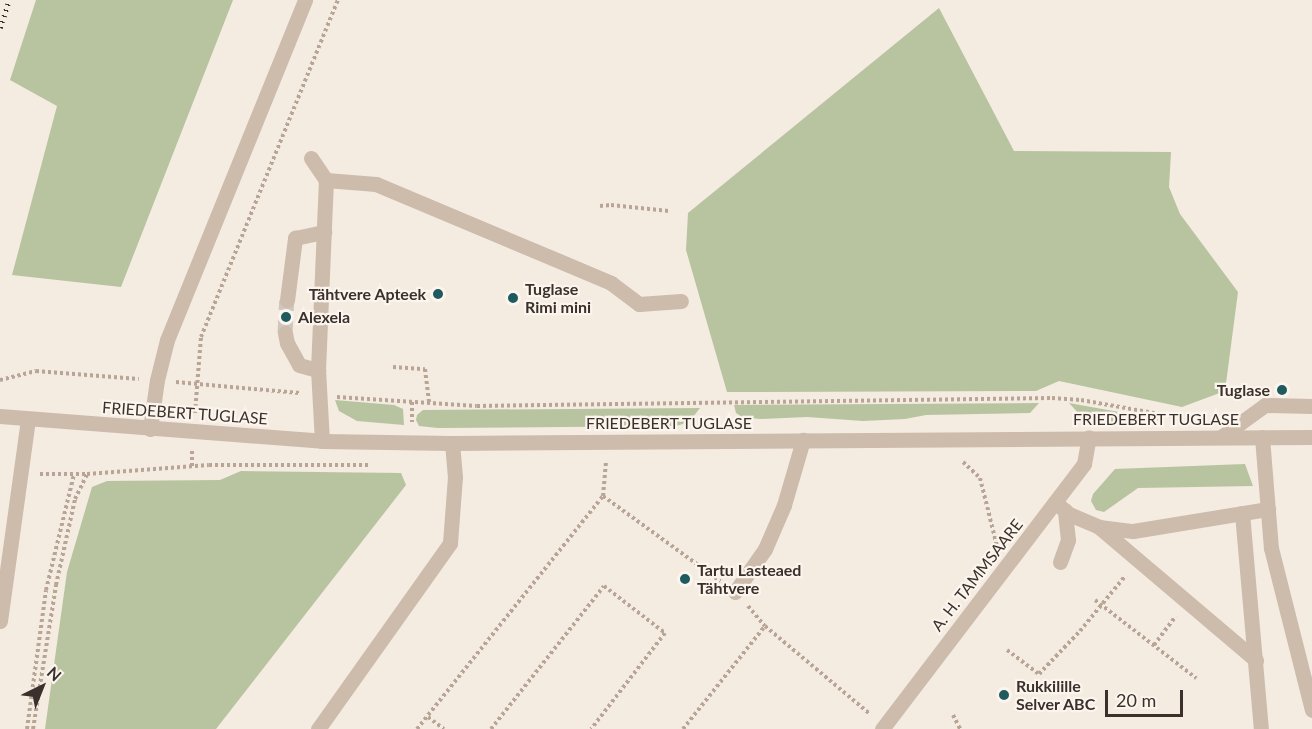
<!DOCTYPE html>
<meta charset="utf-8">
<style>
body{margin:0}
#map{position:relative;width:1312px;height:729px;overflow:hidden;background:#f4ebe1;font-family:Lato,sans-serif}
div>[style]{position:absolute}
.green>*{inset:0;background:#b8c4a0}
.minor-tunnel>*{height:15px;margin-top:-7.5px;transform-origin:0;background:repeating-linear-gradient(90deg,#cfc6bd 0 15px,transparent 0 23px)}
.path>*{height:4px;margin-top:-2px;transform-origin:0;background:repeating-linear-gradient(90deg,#b9a596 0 3px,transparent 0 6px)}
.minor>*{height:15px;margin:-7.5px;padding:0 7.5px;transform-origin:7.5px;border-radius:7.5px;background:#cdbbac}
.rail>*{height:4.5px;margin-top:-2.25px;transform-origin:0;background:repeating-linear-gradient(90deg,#3b302b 0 1.5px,transparent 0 6px)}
.dots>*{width:16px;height:16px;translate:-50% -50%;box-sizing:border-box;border:3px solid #fbf5ee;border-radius:50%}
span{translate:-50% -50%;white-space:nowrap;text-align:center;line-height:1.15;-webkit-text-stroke:4.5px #fbf5ee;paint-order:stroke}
.poi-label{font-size:16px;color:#3b302b;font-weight:700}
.left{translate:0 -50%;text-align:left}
.right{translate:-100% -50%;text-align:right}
.street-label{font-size:16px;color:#3b302b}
.north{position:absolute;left:12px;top:657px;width:60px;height:60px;-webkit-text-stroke:4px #fbf5ee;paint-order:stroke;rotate:43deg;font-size:16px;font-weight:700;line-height:24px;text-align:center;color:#3b302b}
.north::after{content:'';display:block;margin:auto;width:21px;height:27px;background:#3b302b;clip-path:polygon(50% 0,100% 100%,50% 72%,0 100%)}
.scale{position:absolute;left:1105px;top:690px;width:78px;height:27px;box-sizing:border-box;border:3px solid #3b302b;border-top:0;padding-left:8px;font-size:18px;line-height:21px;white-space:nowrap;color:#3b302b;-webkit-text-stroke:4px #fbf5ee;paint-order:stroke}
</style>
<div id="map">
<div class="green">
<div style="clip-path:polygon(36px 0,233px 0,121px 287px,12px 275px,57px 106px,10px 80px)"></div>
<div style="clip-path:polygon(939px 8px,1014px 151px,1171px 152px,1169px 187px,1180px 214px,1238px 292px,1225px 391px,1182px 407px,1059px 381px,1036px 391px,727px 392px,686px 250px,688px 213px)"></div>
<div style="clip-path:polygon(335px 400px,394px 405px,403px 409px,404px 425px,357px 421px,339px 411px)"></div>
<div style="clip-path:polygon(1039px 403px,1030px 413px,926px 415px,905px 419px,863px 421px,807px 417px,760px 419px,742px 417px,736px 413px,734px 405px)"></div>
<div style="clip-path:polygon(1069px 403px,1163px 420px,1100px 423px,1080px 415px)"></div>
<div style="clip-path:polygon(700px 408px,689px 422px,676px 426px,438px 428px,419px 426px,416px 420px,417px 415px,423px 410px)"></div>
<div style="clip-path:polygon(1245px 464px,1253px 486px,1138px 488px,1104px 512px,1096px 510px,1091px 501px,1093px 494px,1115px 469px)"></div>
<div style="clip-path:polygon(241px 471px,401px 473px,406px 485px,216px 729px,45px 729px,67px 572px,92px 487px,107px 481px,220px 480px)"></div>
</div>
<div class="minor-tunnel">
<div style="left:285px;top:333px;width:33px;rotate:-87deg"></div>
</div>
<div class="path">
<div style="left:600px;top:206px;width:11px;rotate:-5deg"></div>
<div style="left:611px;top:205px;width:58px;rotate:5.9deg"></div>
<div style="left:393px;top:367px;width:32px;rotate:4deg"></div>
<div style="left:425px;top:369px;width:34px;rotate:83deg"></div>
<div style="left:0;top:380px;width:37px;rotate:-14deg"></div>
<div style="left:36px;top:371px;width:103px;rotate:4.4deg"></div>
<div style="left:176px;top:382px;width:124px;rotate:5.1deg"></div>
<div style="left:337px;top:397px;width:140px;rotate:3.7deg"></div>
<div style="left:477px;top:406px;width:575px;rotate:-0.8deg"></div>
<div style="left:1052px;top:398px;width:29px;rotate:4deg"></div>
<div style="left:1081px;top:400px;width:91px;rotate:10.1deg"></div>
<div style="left:412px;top:402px;width:20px;rotate:90deg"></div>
<div style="left:195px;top:413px;width:76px;rotate:-85.5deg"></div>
<div style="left:201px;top:337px;width:364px;rotate:-67.9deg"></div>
<div style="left:963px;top:462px;width:23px;rotate:43deg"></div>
<div style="left:980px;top:478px;width:70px;rotate:76deg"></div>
<div style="left:192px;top:466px;width:15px;rotate:-90deg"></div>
<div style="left:40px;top:474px;width:47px"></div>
<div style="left:87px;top:474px;width:122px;rotate:-4.2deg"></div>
<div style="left:209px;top:465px;width:159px"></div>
<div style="left:603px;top:496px;width:35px;rotate:-85deg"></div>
<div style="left:1095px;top:600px;width:128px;rotate:37.7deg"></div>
<div style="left:748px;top:606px;width:26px;rotate:50deg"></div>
<div style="left:765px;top:626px;width:137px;rotate:40deg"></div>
<div style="left:1154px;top:645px;width:36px;rotate:-53deg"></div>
<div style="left:1007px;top:650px;width:40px;rotate:37deg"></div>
<div style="left:1039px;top:674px;width:59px;rotate:-46.4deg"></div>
<div style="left:1080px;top:631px;width:72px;rotate:-50.6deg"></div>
<div style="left:953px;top:715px;width:16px;rotate:63deg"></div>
<div style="left:428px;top:717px;width:20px;rotate:37deg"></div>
<div style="left:27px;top:729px;width:140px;rotate:-82.2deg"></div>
<div style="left:46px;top:590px;width:119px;rotate:-76.4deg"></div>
<div style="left:33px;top:729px;width:146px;rotate:-80.9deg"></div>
<div style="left:56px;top:585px;width:88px;rotate:-77.5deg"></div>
<div style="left:75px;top:499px;width:28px;rotate:-64deg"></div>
<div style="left:417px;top:729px;width:298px;rotate:-51.4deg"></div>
<div style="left:603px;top:496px;width:145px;rotate:36deg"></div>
<div style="left:491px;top:729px;width:182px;rotate:-51.7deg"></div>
<div style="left:604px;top:586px;width:77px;rotate:37.6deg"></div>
<div style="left:665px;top:633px;width:121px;rotate:127.6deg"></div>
<div style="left:683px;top:729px;width:132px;rotate:-51.5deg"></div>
</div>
<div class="minor">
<div style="left:311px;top:158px;width:27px;rotate:56deg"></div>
<div style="left:287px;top:300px;width:63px;rotate:-82.6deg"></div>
<div style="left:295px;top:238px;width:30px;rotate:-12deg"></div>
<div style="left:285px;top:333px;width:10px;rotate:79deg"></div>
<div style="left:287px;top:343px;width:25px;rotate:61deg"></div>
<div style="left:299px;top:365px;width:20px;rotate:15deg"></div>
<div style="left:0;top:416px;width:323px;rotate:4.4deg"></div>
<div style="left:322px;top:441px;width:130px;rotate:0.9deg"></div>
<div style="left:452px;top:443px;width:860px;rotate:-0.4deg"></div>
<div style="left:150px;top:429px;width:49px;rotate:-81.9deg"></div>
<div style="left:157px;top:380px;width:41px;rotate:-76deg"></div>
<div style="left:167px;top:340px;width:367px;rotate:-67.9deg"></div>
<div style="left:1221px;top:437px;width:54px;rotate:-36deg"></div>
<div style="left:1265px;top:405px;width:47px;rotate:1.2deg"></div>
<div style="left:1262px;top:437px;width:111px;rotate:85.4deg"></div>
<div style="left:1271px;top:548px;width:167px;rotate:75.8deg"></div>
<div style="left:322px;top:441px;width:71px;rotate:-93.2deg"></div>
<div style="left:318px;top:370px;width:190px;rotate:-87.6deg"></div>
<div style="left:326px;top:180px;width:50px;rotate:4.6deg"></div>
<div style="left:376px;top:184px;width:255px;rotate:22.8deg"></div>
<div style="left:611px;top:283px;width:35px;rotate:37deg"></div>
<div style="left:639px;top:304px;width:42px;rotate:-4.1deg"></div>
<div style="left:1055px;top:502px;width:18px;rotate:41deg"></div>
<div style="left:1069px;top:514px;width:33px;rotate:23deg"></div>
<div style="left:1099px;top:527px;width:34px;rotate:7deg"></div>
<div style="left:1133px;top:531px;width:137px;rotate:-9.3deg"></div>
<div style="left:1242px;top:513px;width:217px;rotate:85deg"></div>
<div style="left:1099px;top:527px;width:206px;rotate:40.3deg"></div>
<div style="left:1060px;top:562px;width:23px;rotate:-70deg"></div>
<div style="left:1068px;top:540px;width:30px;rotate:-96deg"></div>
<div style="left:735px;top:592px;width:52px;rotate:-55.1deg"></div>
<div style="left:765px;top:549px;width:48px;rotate:-66.6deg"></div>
<div style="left:784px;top:505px;width:68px;rotate:-73.7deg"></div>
<div style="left:0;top:621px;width:204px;rotate:-82.1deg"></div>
<div style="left:318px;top:729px;width:228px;rotate:-54.6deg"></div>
<div style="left:450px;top:543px;width:66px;rotate:-85.7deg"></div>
<div style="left:455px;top:477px;width:34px;rotate:-95deg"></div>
<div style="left:882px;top:729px;width:333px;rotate:-52.7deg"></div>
<div style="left:1084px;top:464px;width:27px;rotate:-80deg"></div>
</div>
<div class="rail">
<div style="left:0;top:28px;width:29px;rotate:-72deg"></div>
</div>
<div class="dots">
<div style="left:438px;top:294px;background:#1f5a5e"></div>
<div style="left:513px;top:298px;background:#1f5a5e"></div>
<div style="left:286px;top:317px;background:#1f5a5e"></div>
<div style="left:1282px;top:390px;background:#1f5a5e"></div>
<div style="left:685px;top:579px;background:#1f5a5e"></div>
<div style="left:1004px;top:695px;background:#1f5a5e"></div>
</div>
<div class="poi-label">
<span class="left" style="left:525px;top:298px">Tuglase<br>Rimi mini</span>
<span class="right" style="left:426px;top:294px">Tähtvere Apteek</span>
<span class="left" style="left:298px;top:317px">Alexela</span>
<span class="right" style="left:1270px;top:390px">Tuglase</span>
<span class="left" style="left:697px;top:579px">Tartu Lasteaed<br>Tähtvere</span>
<span class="left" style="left:1016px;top:695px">Rukkilille<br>Selver ABC</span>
</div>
<div class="street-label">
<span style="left:185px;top:413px;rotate:4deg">FRIEDEBERT TUGLASE</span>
<span style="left:1156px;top:419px">FRIEDEBERT TUGLASE</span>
<span style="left:669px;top:423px">FRIEDEBERT TUGLASE</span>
<span style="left:977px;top:575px;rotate:-52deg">A. H. TAMMSAARE</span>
</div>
<div class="north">N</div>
<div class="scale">20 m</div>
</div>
